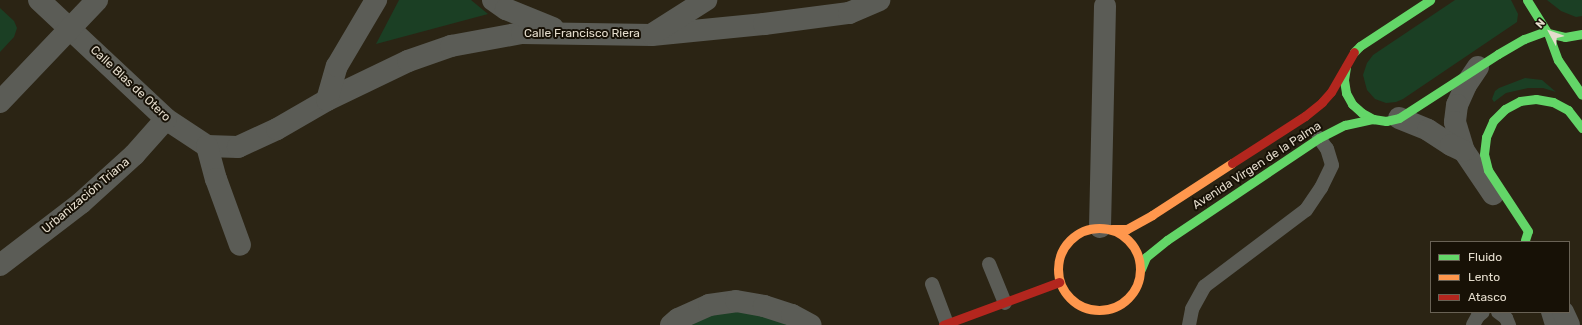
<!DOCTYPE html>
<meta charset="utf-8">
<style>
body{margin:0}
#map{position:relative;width:1582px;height:325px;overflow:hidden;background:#2b2414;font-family:Rubik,sans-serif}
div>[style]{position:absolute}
.green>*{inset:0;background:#1b3f24}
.lane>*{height:14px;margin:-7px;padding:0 7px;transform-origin:7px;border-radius:7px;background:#5b5c56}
.street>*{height:22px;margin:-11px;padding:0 11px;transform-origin:11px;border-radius:11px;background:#5b5c56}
.fast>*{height:9px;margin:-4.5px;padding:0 4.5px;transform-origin:4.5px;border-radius:4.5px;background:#63d668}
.slow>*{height:9px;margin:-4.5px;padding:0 4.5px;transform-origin:4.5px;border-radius:4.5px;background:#ff974d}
.slow>.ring{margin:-4.5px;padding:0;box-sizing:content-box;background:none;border:9px solid #ff974d;border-radius:50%}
.jam>*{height:9px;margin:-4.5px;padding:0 4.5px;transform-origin:4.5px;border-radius:4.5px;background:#b3261e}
span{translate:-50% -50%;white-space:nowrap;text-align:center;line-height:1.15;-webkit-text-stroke:4px #171106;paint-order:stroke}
.street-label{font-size:12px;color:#e4dccc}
.legend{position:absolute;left:1430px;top:241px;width:140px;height:72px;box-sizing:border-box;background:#171106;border:1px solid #696255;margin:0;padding:5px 7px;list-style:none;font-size:12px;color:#e4dccc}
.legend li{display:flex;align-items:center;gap:8px;height:20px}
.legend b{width:20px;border:1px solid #696255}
.north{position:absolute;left:1530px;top:12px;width:40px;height:40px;-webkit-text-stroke:3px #171106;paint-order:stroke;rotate:311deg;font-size:11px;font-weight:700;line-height:16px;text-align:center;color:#e4dccc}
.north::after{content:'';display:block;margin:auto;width:14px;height:18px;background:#e4dccc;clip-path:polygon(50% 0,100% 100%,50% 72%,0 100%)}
</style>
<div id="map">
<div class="green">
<div style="clip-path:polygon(399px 0,471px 0,488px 14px,376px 44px)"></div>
<div style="clip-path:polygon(1455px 0,1511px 0,1518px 14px,1517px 22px,1403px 99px,1396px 102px,1386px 103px,1375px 99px,1367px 90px,1363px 75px,1367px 63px,1373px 55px)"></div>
<div style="clip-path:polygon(1547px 0,1582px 0,1582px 16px,1576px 17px,1561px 11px)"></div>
<div style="clip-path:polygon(0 8px,14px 21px,17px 28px,14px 37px,0 52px)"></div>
<div style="clip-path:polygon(1525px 78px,1542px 80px,1556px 92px,1543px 88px,1528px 88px,1506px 93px,1494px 102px,1492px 99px,1495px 91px,1499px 88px)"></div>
<div style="clip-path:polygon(747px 308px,799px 325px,683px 325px,704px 315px)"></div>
</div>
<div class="lane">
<div style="left:989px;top:264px;width:42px;rotate:67.7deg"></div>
<div style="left:932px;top:284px;width:43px;rotate:69.4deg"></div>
<div style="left:1498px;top:312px;width:10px;rotate:37deg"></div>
<div style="left:1506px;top:318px;width:8px;rotate:67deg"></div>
<div style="left:1548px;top:312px;width:14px;rotate:73deg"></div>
<div style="left:1189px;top:325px;width:16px;rotate:-79deg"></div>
<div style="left:1192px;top:309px;width:26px;rotate:-61deg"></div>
<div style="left:1205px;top:286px;width:126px;rotate:-37deg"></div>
<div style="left:1306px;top:210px;width:27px;rotate:-56deg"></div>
<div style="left:1321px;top:188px;width:25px;rotate:-64deg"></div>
<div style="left:1332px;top:165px;width:17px;rotate:-107deg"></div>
<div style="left:1327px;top:149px;width:14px;rotate:-126deg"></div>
<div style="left:1473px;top:325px;width:10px;rotate:-61deg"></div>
<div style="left:1478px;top:316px;width:6px;rotate:-39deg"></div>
</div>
<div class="street">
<div style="left:39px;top:0;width:174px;rotate:43.1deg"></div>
<div style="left:166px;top:119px;width:49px;rotate:33.4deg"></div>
<div style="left:207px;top:146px;width:31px;rotate:2deg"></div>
<div style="left:238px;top:147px;width:43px;rotate:-24.8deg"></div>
<div style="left:277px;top:129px;width:58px;rotate:-30.1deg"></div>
<div style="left:327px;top:100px;width:90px;rotate:-25.7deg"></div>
<div style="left:408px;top:61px;width:46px;rotate:-19.2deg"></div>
<div style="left:451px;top:46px;width:72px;rotate:-10.4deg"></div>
<div style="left:522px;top:33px;width:130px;rotate:0.9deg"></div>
<div style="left:652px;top:35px;width:113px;rotate:-5.6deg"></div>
<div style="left:764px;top:24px;width:86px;rotate:-7.4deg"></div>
<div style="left:849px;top:13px;width:33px;rotate:-23deg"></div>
<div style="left:493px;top:0;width:16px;rotate:35deg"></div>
<div style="left:506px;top:9px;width:51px;rotate:22deg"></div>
<div style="left:654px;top:33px;width:62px;rotate:-32.4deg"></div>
<div style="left:1478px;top:67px;width:22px;rotate:124deg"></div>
<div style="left:1466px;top:85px;width:22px;rotate:114deg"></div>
<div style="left:1457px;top:105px;width:17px;rotate:97deg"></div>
<div style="left:1455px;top:122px;width:30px;rotate:73deg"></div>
<div style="left:1464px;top:151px;width:52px;rotate:56deg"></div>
<div style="left:327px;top:100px;width:35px;rotate:-74deg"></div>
<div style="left:337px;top:66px;width:77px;rotate:-59.4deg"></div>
<div style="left:0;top:102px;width:141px;rotate:-46.4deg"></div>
<div style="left:1399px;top:118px;width:31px;rotate:22deg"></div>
<div style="left:1428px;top:130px;width:27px;rotate:33deg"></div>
<div style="left:1451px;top:145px;width:14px;rotate:25deg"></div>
<div style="left:207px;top:146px;width:34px;rotate:75deg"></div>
<div style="left:216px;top:179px;width:70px;rotate:70deg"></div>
<div style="left:1100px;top:227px;width:221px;rotate:-88.7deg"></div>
<div style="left:0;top:265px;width:102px;rotate:-37.4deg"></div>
<div style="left:81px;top:203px;width:72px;rotate:-42.2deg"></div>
<div style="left:134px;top:155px;width:48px;rotate:-48.4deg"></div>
<div style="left:1563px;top:312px;width:14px;rotate:65deg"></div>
<div style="left:671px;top:325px;width:9px;rotate:-41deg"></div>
<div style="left:678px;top:319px;width:34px;rotate:-24deg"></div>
<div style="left:709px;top:305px;width:27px;rotate:-8deg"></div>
<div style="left:736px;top:301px;width:28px;rotate:10deg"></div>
<div style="left:764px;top:306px;width:29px;rotate:18deg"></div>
<div style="left:792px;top:315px;width:21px;rotate:28deg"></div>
</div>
<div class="fast">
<div style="left:1527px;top:0;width:39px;rotate:58deg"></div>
<div style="left:1548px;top:33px;width:17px;rotate:13deg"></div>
<div style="left:1565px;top:37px;width:17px;rotate:-10deg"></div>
<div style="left:1548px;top:33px;width:29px;rotate:70deg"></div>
<div style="left:1558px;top:60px;width:42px;rotate:55.6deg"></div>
<div style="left:1354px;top:52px;width:8px;rotate:-45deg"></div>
<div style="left:1360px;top:46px;width:84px;rotate:-33.3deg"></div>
<div style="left:1346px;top:67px;width:13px;rotate:99deg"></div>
<div style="left:1344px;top:80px;width:13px;rotate:81deg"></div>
<div style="left:1346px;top:93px;width:13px;rotate:61deg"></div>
<div style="left:1352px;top:104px;width:13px;rotate:42deg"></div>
<div style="left:1362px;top:113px;width:13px;rotate:29deg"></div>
<div style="left:1525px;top:240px;width:9px;rotate:-72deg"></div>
<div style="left:1528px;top:231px;width:73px;rotate:-123.3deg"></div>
<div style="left:1488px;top:170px;width:16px;rotate:-104deg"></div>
<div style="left:1484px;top:154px;width:17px;rotate:-83deg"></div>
<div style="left:1486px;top:137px;width:17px;rotate:-66deg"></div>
<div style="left:1493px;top:121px;width:17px;rotate:-45deg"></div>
<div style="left:1505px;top:109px;width:17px;rotate:-28deg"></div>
<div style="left:1520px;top:101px;width:16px;rotate:-7deg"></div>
<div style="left:1536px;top:99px;width:17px;rotate:10deg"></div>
<div style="left:1553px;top:102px;width:17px;rotate:28deg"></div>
<div style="left:1568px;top:110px;width:23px;rotate:52deg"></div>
<div style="left:1141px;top:269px;width:13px;rotate:-67deg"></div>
<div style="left:1146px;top:257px;width:27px;rotate:-39deg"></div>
<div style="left:1167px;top:240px;width:183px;rotate:-33.9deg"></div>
<div style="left:1319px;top:138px;width:29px;rotate:-27deg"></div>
<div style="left:1345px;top:125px;width:29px;rotate:-12deg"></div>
<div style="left:1373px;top:119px;width:13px;rotate:9deg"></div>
<div style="left:1386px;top:121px;width:13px;rotate:-13deg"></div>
<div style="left:1399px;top:118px;width:118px;rotate:-32.9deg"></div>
<div style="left:1498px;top:54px;width:30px;rotate:-30deg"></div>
<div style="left:1524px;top:39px;width:23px;rotate:-20deg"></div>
</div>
<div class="slow">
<div class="ring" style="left:1058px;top:228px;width:73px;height:73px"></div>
<div style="left:1112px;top:229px;width:15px"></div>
<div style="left:1127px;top:229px;width:29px;rotate:-29deg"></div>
<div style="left:1152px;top:215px;width:95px;rotate:-33deg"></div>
</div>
<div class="jam">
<div style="left:1232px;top:163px;width:87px;rotate:-32.8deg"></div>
<div style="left:1305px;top:116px;width:22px;rotate:-39deg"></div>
<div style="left:1322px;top:102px;width:13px;rotate:-48deg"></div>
<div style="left:1331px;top:92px;width:46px;rotate:-60.1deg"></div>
<div style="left:943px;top:325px;width:124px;rotate:-20.3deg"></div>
</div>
<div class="street-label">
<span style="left:582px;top:34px">Calle Francisco Riera</span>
<span style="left:130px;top:84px;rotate:43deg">Calle Blas de Otero</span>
<span style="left:1257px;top:166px;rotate:-33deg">Avenida Virgen de la Palma</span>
<span style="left:86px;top:196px;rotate:-40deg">Urbanización Triana</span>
</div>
<ul class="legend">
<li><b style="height:5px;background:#63d668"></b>Fluido</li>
<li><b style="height:5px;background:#ff974d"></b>Lento</li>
<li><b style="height:5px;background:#b3261e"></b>Atasco</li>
</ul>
<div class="north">N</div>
</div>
